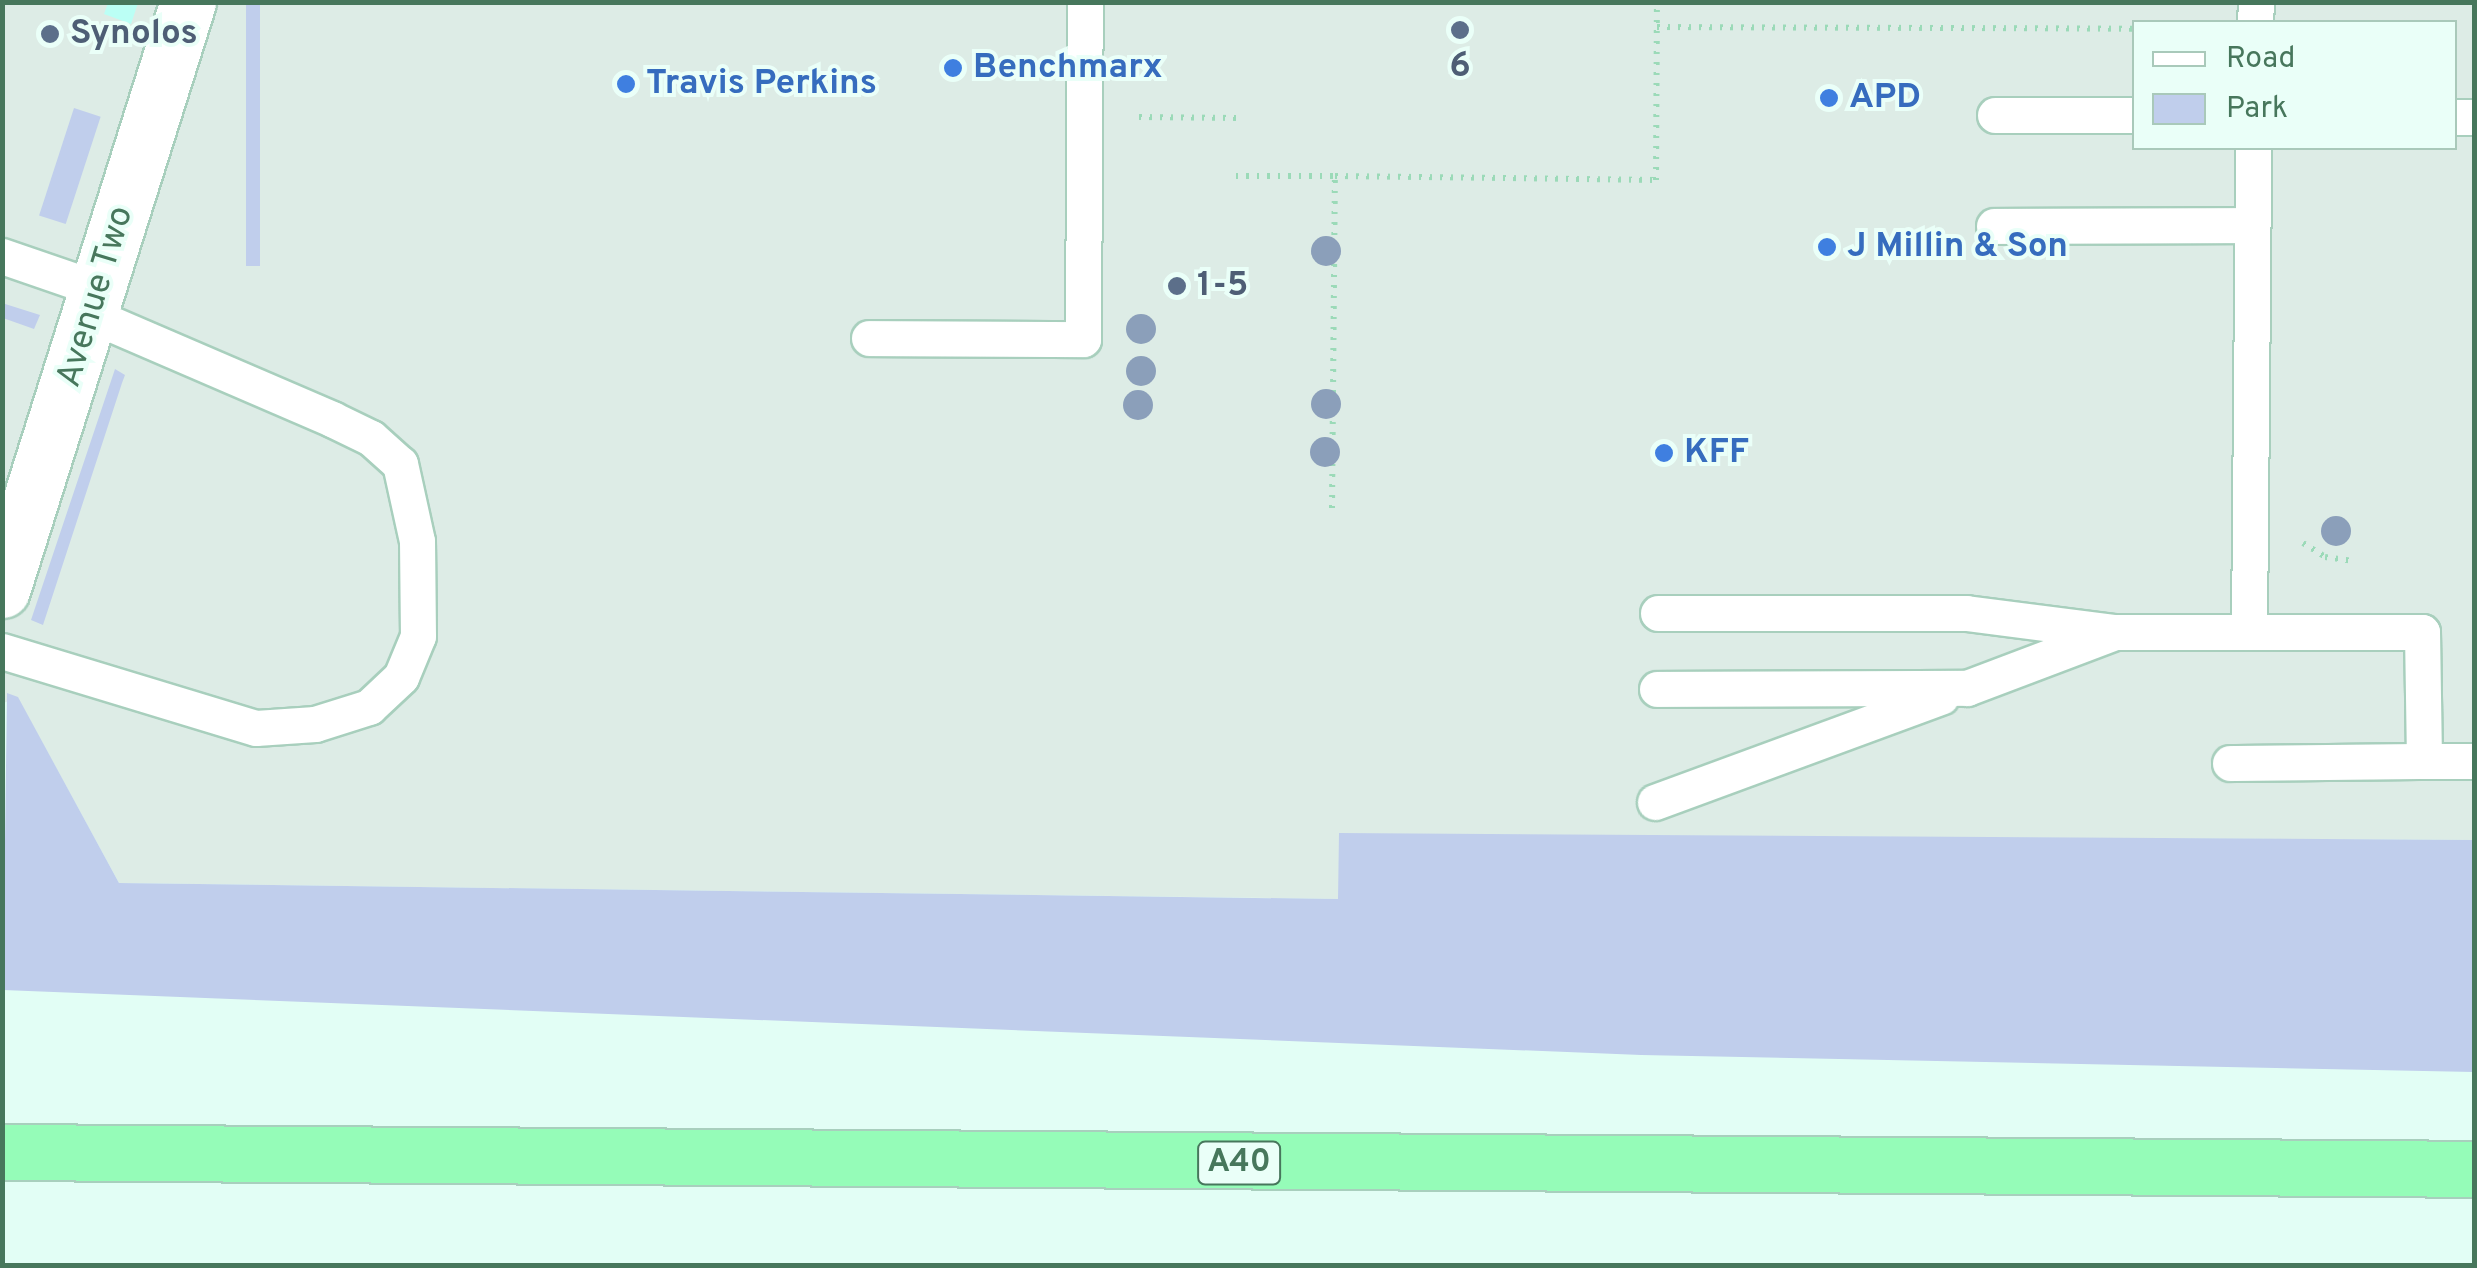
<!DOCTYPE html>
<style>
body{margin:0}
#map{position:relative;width:2477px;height:1268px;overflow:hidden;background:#e2fef5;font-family:Overpass,sans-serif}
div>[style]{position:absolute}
.industrial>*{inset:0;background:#ddece6}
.green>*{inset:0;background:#c0ceec;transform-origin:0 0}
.sand>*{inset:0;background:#bbfff5}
.path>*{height:6px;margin-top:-3px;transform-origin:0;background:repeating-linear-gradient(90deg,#9bdab8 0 2.5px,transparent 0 10.5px)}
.roads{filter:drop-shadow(2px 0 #a8cfbd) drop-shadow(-2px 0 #a8cfbd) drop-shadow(0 2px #a8cfbd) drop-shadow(0 -2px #a8cfbd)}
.lane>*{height:35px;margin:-17.5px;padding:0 17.5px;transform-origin:17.5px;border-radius:17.5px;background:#fff}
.street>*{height:55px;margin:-27.5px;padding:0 27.5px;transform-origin:27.5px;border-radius:27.5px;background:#fff}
.highway>*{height:55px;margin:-27.5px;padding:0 27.5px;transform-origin:27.5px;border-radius:27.5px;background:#95fcb8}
.trees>*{width:30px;height:30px;margin:-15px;border-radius:50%;background:#8b9fba}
.dots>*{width:28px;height:28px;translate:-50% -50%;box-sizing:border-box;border:5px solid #eafff8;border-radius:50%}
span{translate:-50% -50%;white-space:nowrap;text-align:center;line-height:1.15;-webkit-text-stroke:8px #eafff8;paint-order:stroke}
.shield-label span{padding:2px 8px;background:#eafff8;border:2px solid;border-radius:8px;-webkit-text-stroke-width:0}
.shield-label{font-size:32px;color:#47775c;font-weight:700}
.service-label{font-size:35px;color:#4e5e75;font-weight:700}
.left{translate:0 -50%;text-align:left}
.shop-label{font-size:35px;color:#366cbe;font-weight:700}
.street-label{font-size:35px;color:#47775c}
.frame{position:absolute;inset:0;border:5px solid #47775c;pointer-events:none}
.legend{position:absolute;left:2132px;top:20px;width:325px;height:130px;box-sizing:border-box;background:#eafff8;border:2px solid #a9c9ba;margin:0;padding:12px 18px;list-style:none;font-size:30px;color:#47775c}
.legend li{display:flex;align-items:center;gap:20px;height:50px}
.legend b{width:50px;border:2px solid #a9c9ba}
</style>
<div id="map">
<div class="industrial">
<div style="clip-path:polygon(evenodd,3px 3px,2474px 3px,2474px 840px,1339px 834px,1339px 899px,119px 883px,18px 698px,3px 703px,3px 3px,2134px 22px,2454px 22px,2454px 148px,2134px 148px,2134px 22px)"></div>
</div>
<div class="green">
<div style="left:246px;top:3px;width:14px;height:263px"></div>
<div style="left:74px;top:108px;width:28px;height:113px;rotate:18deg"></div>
<div style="clip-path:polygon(2px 303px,40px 315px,34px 329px,3px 318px)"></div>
<div style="clip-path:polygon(115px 369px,125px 375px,122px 383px,43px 625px,31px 620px)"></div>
<div style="clip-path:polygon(7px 693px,18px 697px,119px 883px,1338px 899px,1339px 833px,2474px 840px,2474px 1072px,1641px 1055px,3px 990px)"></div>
</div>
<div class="sand">
<div style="clip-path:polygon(108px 3px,138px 3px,131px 24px,104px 14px)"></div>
</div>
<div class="path">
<div style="left:1657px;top:27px;width:477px;rotate:0.2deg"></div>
<div style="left:1139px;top:117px;width:98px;rotate:0.6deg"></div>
<div style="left:1236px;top:176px;width:99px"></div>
<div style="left:1332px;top:508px;width:332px;rotate:-89.5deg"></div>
<div style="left:1335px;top:176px;width:321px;rotate:0.7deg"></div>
<div style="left:1656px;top:180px;width:178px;rotate:-89.7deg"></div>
<div style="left:2303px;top:543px;width:26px;rotate:32deg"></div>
<div style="left:2325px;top:557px;width:28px;rotate:8deg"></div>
</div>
<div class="roads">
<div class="lane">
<div style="left:2255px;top:22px;width:20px;rotate:-87deg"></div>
<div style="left:1995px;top:115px;width:139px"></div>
<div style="left:2454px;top:117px;width:20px"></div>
<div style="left:1994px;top:226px;width:258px;rotate:-0.2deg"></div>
<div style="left:2px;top:256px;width:102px;rotate:19deg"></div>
<div style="left:869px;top:338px;width:214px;rotate:0.3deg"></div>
<div style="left:1083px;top:339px;width:337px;rotate:-89.7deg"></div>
<div style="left:1658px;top:613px;width:308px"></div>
<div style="left:1966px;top:613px;width:150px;rotate:7.3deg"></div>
<div style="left:2115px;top:632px;width:307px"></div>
<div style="left:2422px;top:632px;width:129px;rotate:89.1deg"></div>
<div style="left:2424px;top:761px;width:50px"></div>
<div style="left:2249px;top:630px;width:482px;rotate:-89.5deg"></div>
<div style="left:2px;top:651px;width:265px;rotate:16.9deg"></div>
<div style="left:256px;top:728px;width:59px;rotate:-3.9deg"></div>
<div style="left:315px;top:724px;width:57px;rotate:-17.5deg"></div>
<div style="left:369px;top:707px;width:44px;rotate:-43.2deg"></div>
<div style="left:401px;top:677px;width:44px;rotate:-67.5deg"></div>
<div style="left:418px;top:636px;width:95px;rotate:-90.6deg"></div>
<div style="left:417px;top:541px;width:79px;rotate:-102.4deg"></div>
<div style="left:400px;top:464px;width:39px;rotate:-138deg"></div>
<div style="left:371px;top:438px;width:43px;rotate:-154deg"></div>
<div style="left:332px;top:419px;width:263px;rotate:-156.7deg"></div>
<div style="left:1657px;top:689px;width:310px;rotate:-0.2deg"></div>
<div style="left:1967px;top:688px;width:153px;rotate:-20.7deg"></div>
<div style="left:2230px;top:763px;width:194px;rotate:-0.6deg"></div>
<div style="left:1655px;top:802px;width:305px;rotate:-20.2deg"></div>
</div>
<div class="street">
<div style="left:2px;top:590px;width:617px;rotate:-72.45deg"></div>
</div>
<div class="highway">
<div style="left:2px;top:1152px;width:2472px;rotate:0.39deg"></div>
</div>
</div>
<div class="trees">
<div style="left:1326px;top:251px"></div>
<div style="left:1141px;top:329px"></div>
<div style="left:1141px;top:371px"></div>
<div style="left:1326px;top:404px"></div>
<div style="left:1138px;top:405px"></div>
<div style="left:1325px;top:452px"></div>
<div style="left:2336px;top:531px"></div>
</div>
<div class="dots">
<div style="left:1460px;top:30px;background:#5c6f8a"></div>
<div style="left:50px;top:34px;background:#5c6f8a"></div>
<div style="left:953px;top:68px;background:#3f7fe0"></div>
<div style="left:626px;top:84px;background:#3f7fe0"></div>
<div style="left:1829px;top:98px;background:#3f7fe0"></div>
<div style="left:1827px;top:247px;background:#3f7fe0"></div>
<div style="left:1177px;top:286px;background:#5c6f8a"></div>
<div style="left:1664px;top:453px;background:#3f7fe0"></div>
</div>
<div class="shield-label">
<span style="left:1239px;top:1163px">A40</span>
</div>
<div class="service-label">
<span class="left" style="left:70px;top:34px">Synolos</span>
<span style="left:1460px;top:67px">6</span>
<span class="left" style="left:1197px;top:286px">1-5</span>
</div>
<div class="shop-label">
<span class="left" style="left:973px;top:68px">Benchmarx</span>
<span class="left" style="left:646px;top:84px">Travis Perkins</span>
<span class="left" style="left:1849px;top:98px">APD</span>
<span class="left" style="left:1847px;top:247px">J Millin &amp; Son</span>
<span class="left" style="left:1684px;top:453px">KFF</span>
</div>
<div class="street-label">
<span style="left:96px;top:297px;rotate:-73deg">Avenue Two</span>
</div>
<div class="frame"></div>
<ul class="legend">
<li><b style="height:12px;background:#fff"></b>Road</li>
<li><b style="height:28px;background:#c0ceec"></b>Park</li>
</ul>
</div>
